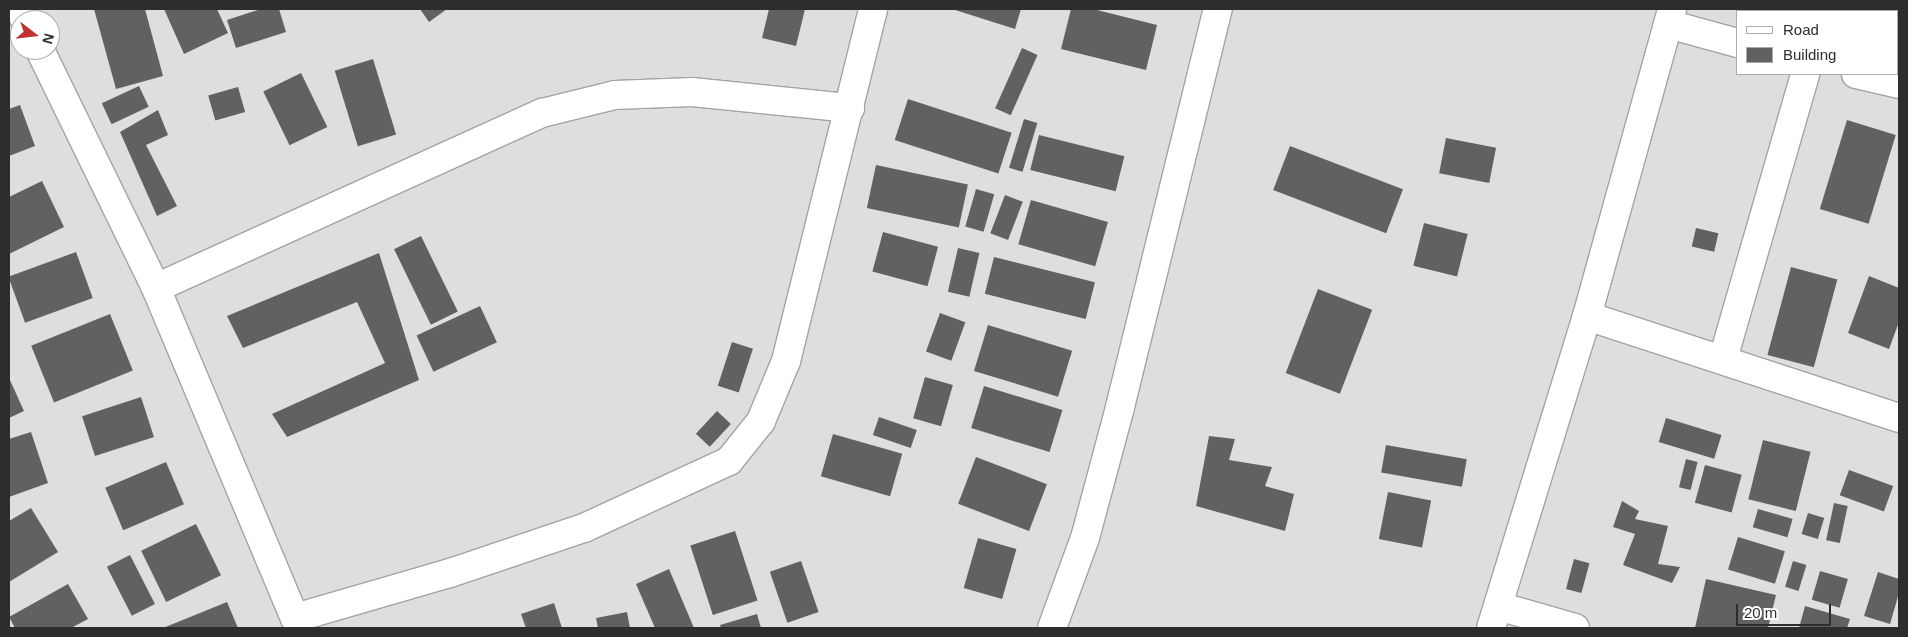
<!DOCTYPE html>
<style>
body{margin:0}
#map{position:relative;width:1908px;height:637px;overflow:hidden;background:#dedee0;font-family:Helvetica,sans-serif}
div>[style]{position:absolute}
.building>*{inset:0;background:#626162;transform-origin:0 0}
.roads{filter:drop-shadow(1px 0 #a2a3a4) drop-shadow(-1px 0 #a2a3a4) drop-shadow(0 1px #a2a3a4) drop-shadow(0 -1px #a2a3a4)}
.minor>*{height:28px;margin:-14px;padding:0 14px;transform-origin:14px;border-radius:14px;background:#fff}
span{translate:-50% -50%;white-space:nowrap;text-align:center;line-height:1.15;-webkit-text-stroke:5px #fff;paint-order:stroke}
.frame{position:absolute;inset:0;border:10px solid #2d2d2e;pointer-events:none}
.legend{position:absolute;left:1736px;top:10px;width:162px;height:65px;box-sizing:border-box;background:#fff;border:1px solid #ababab;margin:0;padding:6px 9px;list-style:none;font-size:15px;color:#2d2d2e}
.legend li{display:flex;align-items:center;gap:10px;height:25px}
.legend b{width:25px;border:1px solid #ababab}
.north{position:absolute;left:10px;top:10px;width:50px;height:50px;box-sizing:border-box;background:#fff;border:1px solid #ababab;border-radius:50%;rotate:106deg;font-size:14px;font-weight:700;line-height:20px;text-align:center;color:#2d2d2e}
.north::after{content:'';display:block;margin:auto;width:18px;height:22px;background:#c0312f;clip-path:polygon(50% 0,100% 100%,50% 72%,0 100%)}
.scale{position:absolute;left:1736px;top:604px;width:95px;height:22px;box-sizing:border-box;border:2px solid #2d2d2e;border-top:0;padding-left:6px;font-size:15px;line-height:18px;white-space:nowrap;color:#2d2d2e;-webkit-text-stroke:4px #fff;paint-order:stroke}
</style>
<div id="map">
<div class="building">
<div style="clip-path:polygon(94px 9px,145px 9px,163px 76px,116px 89px)"></div>
<div style="clip-path:polygon(164px 9px,217px 9px,228px 33px,184px 54px)"></div>
<div style="clip-path:polygon(261px 9px,279px 9px,286px 32px,236px 48px,227px 20px)"></div>
<div style="clip-path:polygon(420px 9px,447px 9px,429px 22px)"></div>
<div style="clip-path:polygon(769px 9px,805px 9px,796px 46px,762px 38px)"></div>
<div style="clip-path:polygon(952px 9px,1021px 9px,1015px 29px)"></div>
<div style="clip-path:polygon(1071px 9px,1093px 9px,1157px 25px,1146px 70px,1061px 49px)"></div>
<div style="clip-path:polygon(1872px 9px,1899px 9px,1899px 44px,1897px 11px,1871px 11px)"></div>
<div style="left:1022px;top:48px;width:17px;height:66px;rotate:24deg"></div>
<div style="left:373px;top:59px;width:79px;height:40px;rotate:73deg"></div>
<div style="left:301px;top:73px;width:60px;height:42px;rotate:64deg"></div>
<div style="left:139px;top:86px;width:23px;height:41px;rotate:65deg"></div>
<div style="left:238px;top:87px;width:26px;height:31px;rotate:74deg"></div>
<div style="left:908px;top:99px;width:109px;height:43px;rotate:18deg"></div>
<div style="clip-path:polygon(20px 105px,35px 146px,9px 156px,9px 109px)"></div>
<div style="clip-path:polygon(158px 110px,168px 135px,146px 145px,177px 206px,157px 216px,120px 132px)"></div>
<div style="left:1024px;top:119px;width:14px;height:51px;rotate:17deg"></div>
<div style="left:1847px;top:120px;width:51px;height:93px;rotate:17deg"></div>
<div style="left:1039px;top:135px;width:88px;height:36px;rotate:14deg"></div>
<div style="left:1446px;top:138px;width:51px;height:36px;rotate:11deg"></div>
<div style="left:1290px;top:146px;width:121px;height:47px;rotate:21deg"></div>
<div style="left:876px;top:165px;width:94px;height:44px;rotate:12deg"></div>
<div style="clip-path:polygon(42px 181px,64px 227px,9px 254px,9px 197px)"></div>
<div style="left:976px;top:189px;width:19px;height:39px;rotate:16deg"></div>
<div style="left:1005px;top:195px;width:19px;height:41px;rotate:21deg"></div>
<div style="left:1031px;top:200px;width:80px;height:46px;rotate:16deg"></div>
<div style="left:1424px;top:223px;width:45px;height:44px;rotate:14deg"></div>
<div style="left:1696px;top:228px;width:23px;height:19px;rotate:13deg"></div>
<div style="left:883px;top:232px;width:57px;height:41px;rotate:15deg"></div>
<div style="left:421px;top:236px;width:84px;height:30px;rotate:64deg"></div>
<div style="left:958px;top:248px;width:22px;height:45px;rotate:13deg"></div>
<div style="left:76px;top:252px;width:49px;height:72px;rotate:70deg"></div>
<div style="clip-path:polygon(379px 253px,419px 380px,287px 437px,272px 414px,385px 363px,357px 302px,243px 348px,227px 316px)"></div>
<div style="left:994px;top:257px;width:104px;height:38px;rotate:14deg"></div>
<div style="left:1791px;top:267px;width:48px;height:91px;rotate:15deg"></div>
<div style="clip-path:polygon(1869px 276px,1899px 288px,1899px 322px,1889px 349px,1848px 333px)"></div>
<div style="left:1318px;top:289px;width:58px;height:90px;rotate:21deg"></div>
<div style="left:480px;top:306px;width:40px;height:70px;rotate:65deg"></div>
<div style="left:940px;top:313px;width:27px;height:41px;rotate:20deg"></div>
<div style="left:110px;top:314px;width:61px;height:85px;rotate:68deg"></div>
<div style="left:988px;top:325px;width:88px;height:48px;rotate:17deg"></div>
<div style="left:732px;top:342px;width:22px;height:46px;rotate:18deg"></div>
<div style="left:925px;top:377px;width:29px;height:43px;rotate:16deg"></div>
<div style="clip-path:polygon(9px 378px,24px 411px,9px 418px)"></div>
<div style="left:984px;top:386px;width:82px;height:44px;rotate:17deg"></div>
<div style="left:141px;top:397px;width:42px;height:62px;rotate:72deg"></div>
<div style="left:717px;top:411px;width:19px;height:31px;rotate:43deg"></div>
<div style="left:879px;top:417px;width:40px;height:19px;rotate:19deg"></div>
<div style="left:1666px;top:418px;width:58px;height:25px;rotate:17deg"></div>
<div style="clip-path:polygon(31px 432px,48px 483px,9px 497px,9px 439px)"></div>
<div style="left:833px;top:434px;width:72px;height:44px;rotate:16deg"></div>
<div style="clip-path:polygon(1209px 436px,1235px 439px,1229px 460px,1272px 467px,1265px 486px,1294px 494px,1285px 531px,1196px 506px)"></div>
<div style="left:1763px;top:440px;width:49px;height:61px;rotate:14deg"></div>
<div style="left:1386px;top:445px;width:82px;height:28px;rotate:10deg"></div>
<div style="left:976px;top:457px;width:76px;height:50px;rotate:21deg"></div>
<div style="left:1686px;top:459px;width:12px;height:29px;rotate:14deg"></div>
<div style="left:166px;top:462px;width:46px;height:66px;rotate:67deg"></div>
<div style="left:1705px;top:465px;width:38px;height:39px;rotate:15deg"></div>
<div style="left:1849px;top:470px;width:47px;height:27px;rotate:20deg"></div>
<div style="left:1388px;top:492px;width:44px;height:48px;rotate:11deg"></div>
<div style="clip-path:polygon(1622px 501px,1639px 511px,1635px 519px,1668px 526px,1658px 564px,1680px 567px,1672px 583px,1623px 565px,1635px 534px,1613px 527px)"></div>
<div style="left:1834px;top:503px;width:14px;height:38px;rotate:12deg"></div>
<div style="clip-path:polygon(31px 508px,58px 552px,9px 582px,9px 521px)"></div>
<div style="left:1758px;top:509px;width:36px;height:19px;rotate:16deg"></div>
<div style="left:1808px;top:513px;width:17px;height:22px;rotate:17deg"></div>
<div style="left:196px;top:524px;width:57px;height:61px;rotate:64deg"></div>
<div style="left:735px;top:531px;width:73px;height:47px;rotate:72deg"></div>
<div style="left:1738px;top:537px;width:49px;height:34px;rotate:17deg"></div>
<div style="left:978px;top:538px;width:40px;height:52px;rotate:16deg"></div>
<div style="left:130px;top:555px;width:55px;height:26px;rotate:63deg"></div>
<div style="left:1574px;top:559px;width:16px;height:31px;rotate:15deg"></div>
<div style="left:801px;top:561px;width:54px;height:33px;rotate:71deg"></div>
<div style="left:1793px;top:561px;width:14px;height:27px;rotate:17deg"></div>
<div style="clip-path:polygon(669px 569px,694px 628px,655px 628px,636px 584px)"></div>
<div style="left:1820px;top:571px;width:29px;height:30px;rotate:16deg"></div>
<div style="clip-path:polygon(1878px 572px,1899px 579px,1899px 593px,1890px 624px,1864px 616px)"></div>
<div style="clip-path:polygon(1706px 579px,1776px 595px,1768px 628px,1695px 628px)"></div>
<div style="clip-path:polygon(68px 584px,88px 619px,71px 628px,15px 628px,9px 617px)"></div>
<div style="clip-path:polygon(227px 602px,238px 628px,163px 628px)"></div>
<div style="clip-path:polygon(554px 603px,562px 628px,526px 628px,521px 614px)"></div>
<div style="clip-path:polygon(1805px 606px,1850px 619px,1847px 628px,1799px 628px)"></div>
<div style="clip-path:polygon(627px 612px,630px 628px,598px 628px,596px 618px)"></div>
<div style="clip-path:polygon(757px 614px,761px 628px,721px 628px,720px 625px)"></div>
</div>
<div class="roads">
<div class="minor">
<div style="left:20px;top:9px;width:12px;rotate:66deg"></div>
<div style="left:1831px;top:11px;width:2px;rotate:-63deg"></div>
<div style="left:1668px;top:24px;width:72px;rotate:15.4deg"></div>
<div style="left:40px;top:50px;width:265px;rotate:64deg"></div>
<div style="left:156px;top:288px;width:358px;rotate:67.2deg"></div>
<div style="left:295px;top:618px;width:161px;rotate:-16.2deg"></div>
<div style="left:450px;top:573px;width:141px;rotate:-18.6deg"></div>
<div style="left:584px;top:528px;width:160px;rotate:-24.8deg"></div>
<div style="left:729px;top:461px;width:51px;rotate:-51.3deg"></div>
<div style="left:761px;top:421px;width:65px;rotate:-67.4deg"></div>
<div style="left:786px;top:361px;width:363px;rotate:-76.1deg"></div>
<div style="left:1856px;top:74px;width:44px;rotate:13.1deg"></div>
<div style="left:156px;top:288px;width:424px;rotate:-24.4deg"></div>
<div style="left:542px;top:113px;width:75px;rotate:-13.9deg"></div>
<div style="left:615px;top:95px;width:77px;rotate:-2.2deg"></div>
<div style="left:692px;top:92px;width:159px;rotate:5.8deg"></div>
<div style="left:1587px;top:316px;width:328px;rotate:18.1deg"></div>
<div style="left:1723px;top:359px;width:297px;rotate:-73.9deg"></div>
<div style="left:1498px;top:606px;width:80px;rotate:15.9deg"></div>
<div style="left:1052px;top:628px;width:96px;rotate:-69.9deg"></div>
<div style="left:1085px;top:538px;width:136px;rotate:-75deg"></div>
<div style="left:1120px;top:407px;width:410px;rotate:-76.2deg"></div>
<div style="left:1491px;top:628px;width:326px;rotate:-72.9deg"></div>
<div style="left:1587px;top:316px;width:319px;rotate:-74.5deg"></div>
</div>
</div>
<div class="frame"></div>
<ul class="legend">
<li><b style="height:6px;background:#fff"></b>Road</li>
<li><b style="height:14px;background:#626162"></b>Building</li>
</ul>
<div class="north">N</div>
<div class="scale">20 m</div>
</div>
